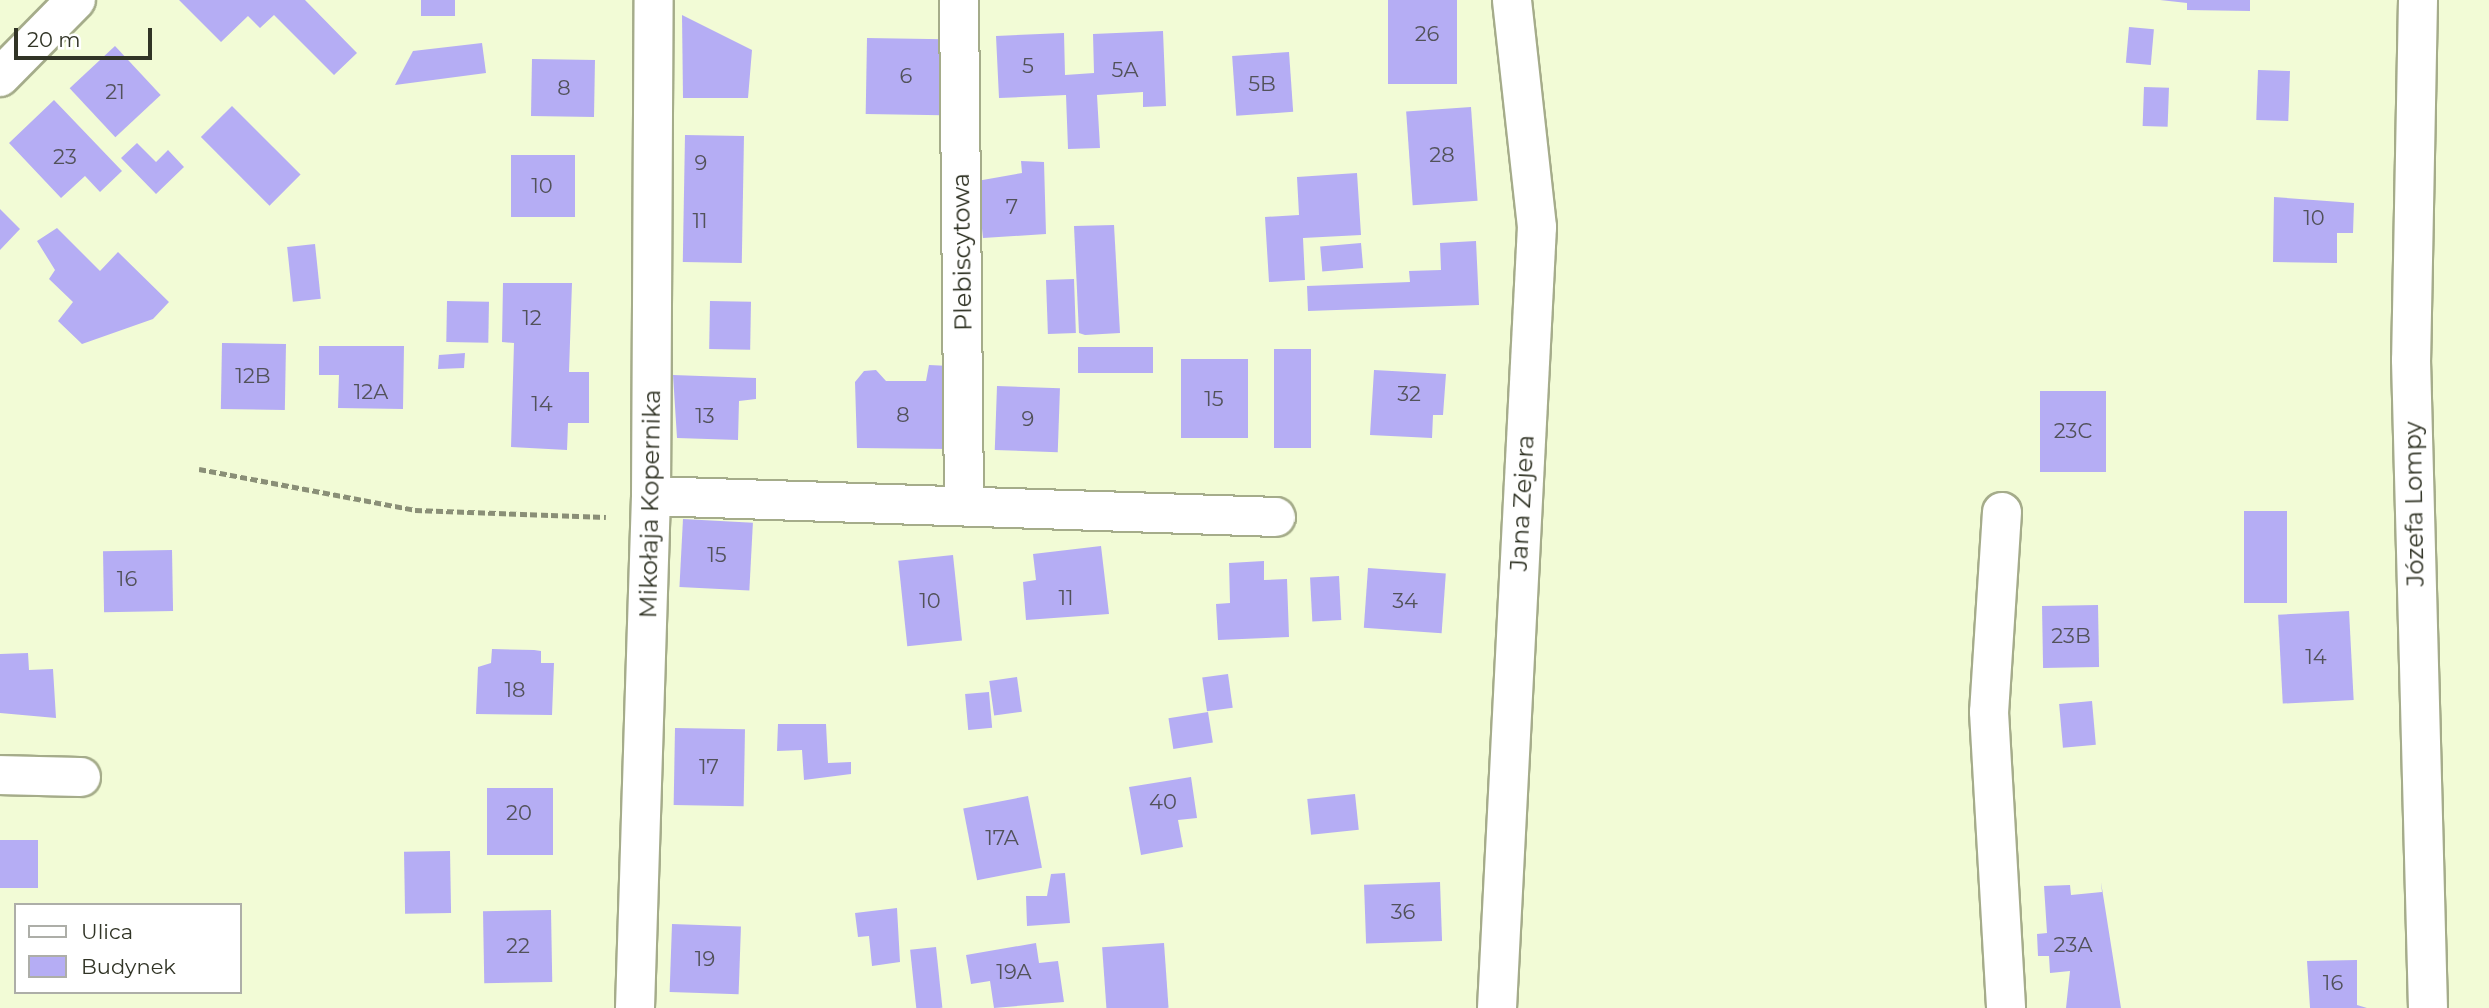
<!DOCTYPE html>
<meta charset="utf-8">
<style>
body{margin:0}
#map{position:relative;width:2489px;height:1008px;overflow:hidden;background:#f2fbd6;font-family:Montserrat,sans-serif}
div>[style]{position:absolute}
.building>*{inset:0;background:#b5adf4;transform-origin:0 0}
.path>*{height:4.5px;margin-top:-2.25px;transform-origin:0;background:repeating-linear-gradient(90deg,#8a8f77 0 7px,transparent 0 10.5px)}
.roads{filter:drop-shadow(2px 0 #a5ac8a) drop-shadow(-2px 0 #a5ac8a) drop-shadow(0 2px #a5ac8a) drop-shadow(0 -2px #a5ac8a)}
.minor>*{height:38px;margin:-19px;padding:0 19px;transform-origin:19px;border-radius:19px;background:#fff}
span{translate:-50% -50%;white-space:nowrap;text-align:center;line-height:1.15;-webkit-text-stroke:5px #fff;paint-order:stroke}
.number-label{font-size:21px;color:#52525a}
.number-label span{-webkit-text-stroke-width:0}
.street-label{font-size:24px;color:#313426}
.legend{position:absolute;left:14px;top:903px;width:228px;height:91px;box-sizing:border-box;background:#fff;border:2px solid #adaea8;margin:0;padding:9px 12px;list-style:none;font-size:21px;color:#313426}
.legend li{display:flex;align-items:center;gap:14px;height:35px}
.legend b{width:35px;border:2px solid #adaea8}
.scale{position:absolute;left:14px;top:28px;width:138px;height:32px;box-sizing:border-box;border:4px solid #313426;border-top:0;padding-left:9px;font-size:21px;line-height:24px;white-space:nowrap;color:#313426;-webkit-text-stroke:5px #fff;paint-order:stroke}
</style>
<div id="map">
<div class="building">
<div style="clip-path:polygon(179px 0,305px 0,357px 53px,334px 75px,274px 15px,260px 28px,248px 16px,221px 42px)"></div>
<div style="left:421px;top:0;width:34px;height:16px"></div>
<div style="left:1388px;top:0;width:69px;height:84px"></div>
<div style="clip-path:polygon(2160px 0,2250px 0,2250px 11px,2187px 10px,2187px 3px)"></div>
<div style="clip-path:polygon(682px 15px,752px 50px,748px 98px,683px 98px)"></div>
<div style="left:2129px;top:27px;width:25px;height:36px;rotate:5deg"></div>
<div style="clip-path:polygon(1163px 31px,1166px 106px,1143px 107px,1143px 92px,1097px 95px,1100px 148px,1068px 149px,1066px 95px,999px 98px,996px 36px,1064px 33px,1065px 75px,1094px 73px,1093px 34px)"></div>
<div style="left:867px;top:38px;width:77px;height:76px;rotate:1deg"></div>
<div style="clip-path:polygon(482px 43px,486px 73px,395px 85px,413px 51px)"></div>
<div style="left:115px;top:46px;width:67px;height:62px;rotate:47deg"></div>
<div style="left:1289px;top:52px;width:60px;height:57px;rotate:86deg"></div>
<div style="left:532px;top:59px;width:63px;height:57px;rotate:1deg"></div>
<div style="left:2258px;top:70px;width:32px;height:50px;rotate:2deg"></div>
<div style="left:2144px;top:87px;width:25px;height:39px;rotate:2deg"></div>
<div style="clip-path:polygon(54px 100px,122px 171px,100px 192px,85px 176px,61px 198px,9px 143px)"></div>
<div style="left:232px;top:106px;width:97px;height:44px;rotate:45deg"></div>
<div style="left:1471px;top:107px;width:94px;height:65px;rotate:86deg"></div>
<div style="left:685px;top:135px;width:59px;height:127px;rotate:1deg"></div>
<div style="clip-path:polygon(137px 143px,156px 162px,168px 150px,184px 167px,156px 194px,121px 158px)"></div>
<div style="left:511px;top:155px;width:64px;height:62px"></div>
<div style="clip-path:polygon(1021px 161px,1044px 162px,1046px 234px,983px 238px,977px 181px,1022px 173px)"></div>
<div style="clip-path:polygon(1357px 173px,1361px 235px,1303px 238px,1305px 280px,1269px 282px,1265px 217px,1299px 215px,1297px 177px)"></div>
<div style="clip-path:polygon(2274px 197px,2354px 203px,2353px 233px,2337px 233px,2337px 263px,2273px 262px)"></div>
<div style="clip-path:polygon(0 209px,20px 229px,0 250px)"></div>
<div style="clip-path:polygon(1114px 225px,1120px 333px,1085px 335px,1079px 333px,1074px 226px)"></div>
<div style="clip-path:polygon(57px 228px,100px 271px,118px 252px,169px 302px,153px 319px,82px 344px,58px 321px,73px 302px,49px 279px,55px 270px,37px 241px)"></div>
<div style="clip-path:polygon(1476px 241px,1479px 305px,1308px 311px,1307px 286px,1410px 282px,1409px 271px,1441px 270px,1440px 243px)"></div>
<div style="left:1361px;top:243px;width:25px;height:41px;rotate:85deg"></div>
<div style="left:315px;top:244px;width:55px;height:28px;rotate:84deg"></div>
<div style="left:1074px;top:279px;width:54px;height:28px;rotate:88deg"></div>
<div style="clip-path:polygon(503px 283px,572px 283px,569px 372px,589px 372px,589px 423px,568px 423px,567px 450px,511px 447px,514px 343px,502px 342px)"></div>
<div style="left:447px;top:301px;width:42px;height:41px;rotate:1deg"></div>
<div style="left:710px;top:301px;width:41px;height:48px;rotate:1deg"></div>
<div style="left:222px;top:343px;width:64px;height:66px;rotate:1deg"></div>
<div style="clip-path:polygon(319px 346px,404px 346px,403px 409px,338px 408px,339px 375px,319px 375px)"></div>
<div style="left:1153px;top:347px;width:26px;height:75px;rotate:90deg"></div>
<div style="left:1274px;top:349px;width:37px;height:99px"></div>
<div style="clip-path:polygon(465px 353px,464px 368px,438px 369px,439px 355px)"></div>
<div style="left:1181px;top:359px;width:67px;height:79px"></div>
<div style="clip-path:polygon(929px 365px,950px 366px,950px 449px,857px 448px,855px 382px,864px 371px,876px 370px,886px 381px,926px 381px)"></div>
<div style="clip-path:polygon(1374px 370px,1446px 374px,1443px 415px,1433px 415px,1432px 438px,1370px 435px)"></div>
<div style="clip-path:polygon(673px 375px,756px 378px,756px 399px,739px 401px,738px 440px,677px 438px)"></div>
<div style="left:997px;top:386px;width:63px;height:64px;rotate:2deg"></div>
<div style="left:2040px;top:391px;width:66px;height:81px"></div>
<div style="left:2244px;top:511px;width:43px;height:92px"></div>
<div style="left:683px;top:519px;width:70px;height:68px;rotate:3deg"></div>
<div style="clip-path:polygon(1101px 546px,1109px 614px,1026px 620px,1023px 582px,1036px 580px,1033px 554px)"></div>
<div style="left:172px;top:550px;width:61px;height:69px;rotate:89deg"></div>
<div style="left:953px;top:555px;width:86px;height:55px;rotate:84deg"></div>
<div style="clip-path:polygon(1264px 561px,1264px 580px,1287px 579px,1289px 637px,1218px 640px,1216px 604px,1230px 603px,1229px 563px)"></div>
<div style="left:1368px;top:568px;width:78px;height:60px;rotate:4deg"></div>
<div style="left:1339px;top:576px;width:44px;height:29px;rotate:87deg"></div>
<div style="left:2098px;top:605px;width:62px;height:56px;rotate:89deg"></div>
<div style="left:2349px;top:611px;width:89px;height:71px;rotate:87deg"></div>
<div style="clip-path:polygon(492px 649px,534px 650px,541px 651px,541px 663px,554px 663px,552px 715px,476px 714px,478px 667px,491px 663px)"></div>
<div style="clip-path:polygon(28px 653px,29px 670px,53px 669px,56px 718px,0 713px,0 654px)"></div>
<div style="left:1228px;top:674px;width:34px;height:26px;rotate:82deg"></div>
<div style="left:1017px;top:677px;width:35px;height:28px;rotate:82deg"></div>
<div style="left:989px;top:692px;width:36px;height:24px;rotate:85deg"></div>
<div style="left:2092px;top:701px;width:44px;height:33px;rotate:85deg"></div>
<div style="left:1208px;top:712px;width:31px;height:40px;rotate:81deg"></div>
<div style="clip-path:polygon(778px 724px,826px 724px,828px 763px,851px 762px,851px 774px,804px 780px,802px 750px,777px 751px)"></div>
<div style="left:675px;top:728px;width:70px;height:77px;rotate:1deg"></div>
<div style="clip-path:polygon(1191px 777px,1197px 818px,1178px 820px,1183px 847px,1141px 855px,1129px 787px)"></div>
<div style="left:487px;top:788px;width:66px;height:67px"></div>
<div style="left:1355px;top:794px;width:36px;height:48px;rotate:84deg"></div>
<div style="left:1028px;top:796px;width:73px;height:66px;rotate:79deg"></div>
<div style="left:0;top:840px;width:38px;height:48px"></div>
<div style="left:450px;top:851px;width:62px;height:46px;rotate:89deg"></div>
<div style="clip-path:polygon(1065px 873px,1070px 923px,1027px 926px,1026px 896px,1047px 896px,1051px 874px)"></div>
<div style="left:1440px;top:882px;width:59px;height:76px;rotate:88deg"></div>
<div style="clip-path:polygon(2101px 882px,2121px 1008px,2066px 1008px,2070px 971px,2050px 973px,2049px 956px,2038px 956px,2037px 934px,2047px 933px,2044px 886px,2070px 885px,2071px 895px,2102px 892px)"></div>
<div style="clip-path:polygon(897px 908px,900px 962px,872px 966px,869px 936px,858px 937px,855px 913px)"></div>
<div style="left:551px;top:910px;width:72px;height:68px;rotate:89deg"></div>
<div style="left:672px;top:924px;width:69px;height:68px;rotate:2deg"></div>
<div style="clip-path:polygon(1036px 943px,1039px 963px,1058px 961px,1064px 1002px,994px 1008px,990px 981px,971px 984px,966px 955px)"></div>
<div style="left:1164px;top:943px;width:65px;height:62px;rotate:86deg"></div>
<div style="left:936px;top:947px;width:61px;height:26px;rotate:84deg"></div>
<div style="clip-path:polygon(2357px 960px,2357px 1005px,2367px 1008px,2310px 1008px,2307px 961px)"></div>
</div>
<div class="path">
<div style="left:199px;top:469px;width:220px;rotate:10.7deg"></div>
<div style="left:415px;top:510px;width:191px;rotate:2.1deg"></div>
</div>
<div class="roads">
<div class="minor">
<div style="left:959px;top:0;width:504px;rotate:89.43deg"></div>
<div style="left:2418px;top:0;width:360px;rotate:91.1deg"></div>
<div style="left:2411px;top:360px;width:648px;rotate:88.5deg"></div>
<div style="left:0;top:77px;width:108px;rotate:-45.4deg"></div>
<div style="left:651px;top:496px;width:625px;rotate:1.92deg"></div>
<div style="left:2002px;top:512px;width:200px;rotate:93.7deg"></div>
<div style="left:1989px;top:712px;width:296px;rotate:86.7deg"></div>
<div style="left:0;top:775px;width:81px;rotate:1.4deg"></div>
<div style="left:635px;top:1008px;width:512px;rotate:-88.21deg"></div>
<div style="left:651px;top:496px;width:496px;rotate:-89.7deg"></div>
<div style="left:1497px;top:1008px;width:782px;rotate:-87.07deg"></div>
<div style="left:1537px;top:227px;width:228px;rotate:-96.3deg"></div>
</div>
</div>
<div class="number-label">
<span style="left:1427px;top:34px">26</span>
<span style="left:1028px;top:66px">5</span>
<span style="left:1125px;top:70px">5A</span>
<span style="left:906px;top:76px">6</span>
<span style="left:1262px;top:84px">5B</span>
<span style="left:564px;top:88px">8</span>
<span style="left:115px;top:92px">21</span>
<span style="left:1442px;top:155px">28</span>
<span style="left:65px;top:157px">23</span>
<span style="left:701px;top:163px">9</span>
<span style="left:542px;top:186px">10</span>
<span style="left:1012px;top:207px">7</span>
<span style="left:2314px;top:218px">10</span>
<span style="left:700px;top:221px">11</span>
<span style="left:532px;top:318px">12</span>
<span style="left:253px;top:376px">12B</span>
<span style="left:371px;top:392px">12A</span>
<span style="left:1409px;top:394px">32</span>
<span style="left:1214px;top:399px">15</span>
<span style="left:542px;top:404px">14</span>
<span style="left:903px;top:415px">8</span>
<span style="left:705px;top:416px">13</span>
<span style="left:1028px;top:419px">9</span>
<span style="left:2073px;top:431px">23C</span>
<span style="left:717px;top:555px">15</span>
<span style="left:127px;top:579px">16</span>
<span style="left:1066px;top:598px">11</span>
<span style="left:930px;top:601px">10</span>
<span style="left:1405px;top:601px">34</span>
<span style="left:2071px;top:636px">23B</span>
<span style="left:2316px;top:657px">14</span>
<span style="left:515px;top:690px">18</span>
<span style="left:709px;top:767px">17</span>
<span style="left:1163px;top:802px">40</span>
<span style="left:519px;top:813px">20</span>
<span style="left:1002px;top:838px">17A</span>
<span style="left:1403px;top:912px">36</span>
<span style="left:2073px;top:945px">23A</span>
<span style="left:518px;top:946px">22</span>
<span style="left:705px;top:959px">19</span>
<span style="left:1014px;top:972px">19A</span>
<span style="left:2333px;top:983px">16</span>
</div>
<div class="street-label">
<span style="left:962px;top:252px;rotate:-91deg">Plebiscytowa</span>
<span style="left:1522px;top:503px;rotate:-87deg">Jana Zejera</span>
<span style="left:650px;top:504px;rotate:-89deg">Mikołaja Kopernika</span>
<span style="left:2414px;top:504px;rotate:-91deg">Józefa Lompy</span>
</div>
<ul class="legend">
<li><b style="height:9px;background:#fff"></b>Ulica</li>
<li><b style="height:19px;background:#b5adf4"></b>Budynek</li>
</ul>
<div class="scale">20 m</div>
</div>
